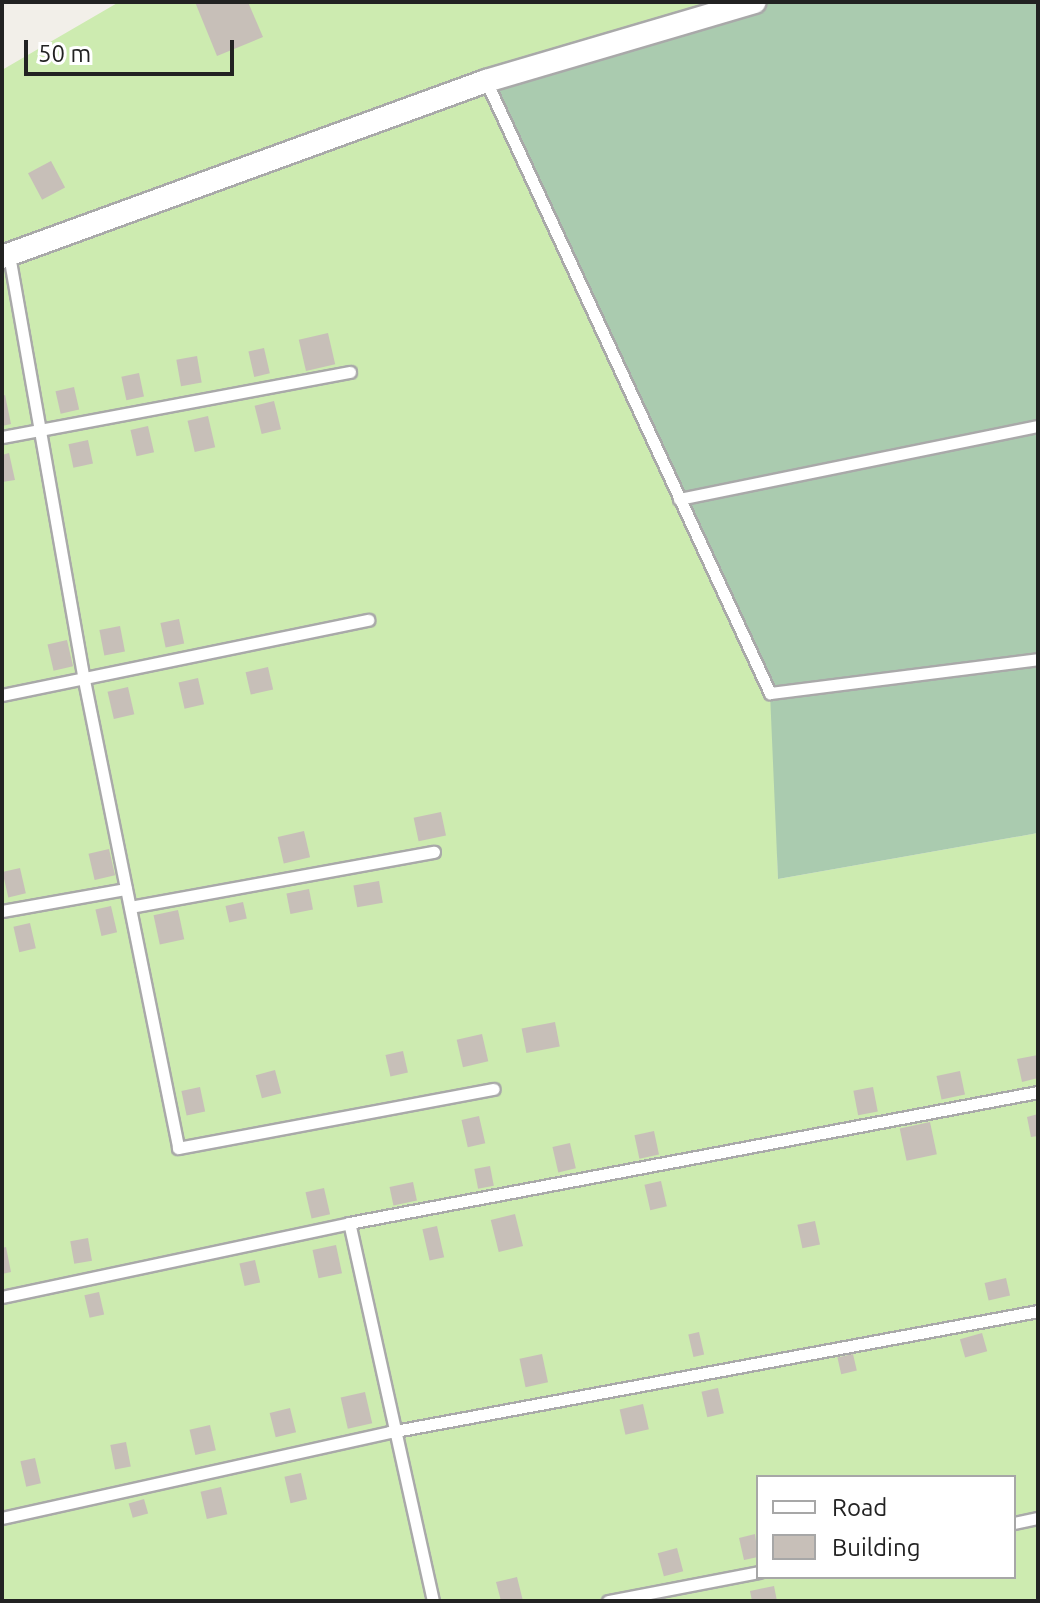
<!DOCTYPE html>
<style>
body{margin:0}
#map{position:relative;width:1040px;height:1603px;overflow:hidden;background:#f2efe9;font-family:Ubuntu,sans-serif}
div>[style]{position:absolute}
.grass>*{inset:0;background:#cdebb0}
.cemetery>*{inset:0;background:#aacbaf}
.building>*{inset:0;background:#c7bfb8;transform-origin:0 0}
.roads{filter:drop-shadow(2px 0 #a9a9a9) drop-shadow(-2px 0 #a9a9a9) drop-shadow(0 2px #a9a9a9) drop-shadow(0 -2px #a9a9a9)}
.service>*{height:11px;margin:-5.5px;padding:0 5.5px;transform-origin:5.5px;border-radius:5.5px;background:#fff}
.minor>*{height:22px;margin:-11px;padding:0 11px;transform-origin:11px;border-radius:11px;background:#fff}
span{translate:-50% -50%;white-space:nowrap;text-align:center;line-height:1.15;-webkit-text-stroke:7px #fff;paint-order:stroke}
.frame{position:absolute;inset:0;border:4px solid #222;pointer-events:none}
.legend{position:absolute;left:756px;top:1475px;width:260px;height:104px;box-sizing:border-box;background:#fff;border:2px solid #a7a7a7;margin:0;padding:10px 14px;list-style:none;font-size:24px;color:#222}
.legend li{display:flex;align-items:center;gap:16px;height:40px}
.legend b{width:40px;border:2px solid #a7a7a7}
.scale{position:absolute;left:24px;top:40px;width:210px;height:36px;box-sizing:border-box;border:4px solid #222;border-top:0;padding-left:10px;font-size:24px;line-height:28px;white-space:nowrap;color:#222;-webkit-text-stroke:6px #fff;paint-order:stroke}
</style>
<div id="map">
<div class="grass">
<div style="clip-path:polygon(evenodd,119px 2px,755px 2px,778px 879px,1038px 833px,1038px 1601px,2px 1601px,2px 70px,119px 2px,758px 1477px,1014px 1477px,1014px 1577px,758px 1577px,758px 1477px)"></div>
</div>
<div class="cemetery">
<div style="clip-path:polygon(755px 2px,1038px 2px,1038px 833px,778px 879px,770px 693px,486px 81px)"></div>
</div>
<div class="building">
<div style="clip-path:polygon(195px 2px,248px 2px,263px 37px,217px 56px)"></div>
<div style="left:51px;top:161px;width:30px;height:26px;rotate:62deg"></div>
<div style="left:328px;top:333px;width:32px;height:30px;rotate:77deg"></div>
<div style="left:264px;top:348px;width:26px;height:16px;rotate:77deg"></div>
<div style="left:197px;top:356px;width:27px;height:21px;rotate:80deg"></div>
<div style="left:139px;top:373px;width:24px;height:18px;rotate:78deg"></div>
<div style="left:74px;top:387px;width:23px;height:19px;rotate:77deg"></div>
<div style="clip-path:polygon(5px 395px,11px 424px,2px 426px,2px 396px)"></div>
<div style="left:274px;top:401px;width:29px;height:20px;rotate:76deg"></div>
<div style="left:208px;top:416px;width:32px;height:21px;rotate:77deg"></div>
<div style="left:148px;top:426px;width:27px;height:18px;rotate:77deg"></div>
<div style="left:88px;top:440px;width:24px;height:20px;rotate:78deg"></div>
<div style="clip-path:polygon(9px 453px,15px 480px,2px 482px,2px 455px)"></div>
<div style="left:179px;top:619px;width:25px;height:19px;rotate:78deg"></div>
<div style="left:120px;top:626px;width:26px;height:21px;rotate:79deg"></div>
<div style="left:67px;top:640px;width:27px;height:20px;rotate:77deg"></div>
<div style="left:268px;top:667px;width:23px;height:23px;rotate:77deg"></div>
<div style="left:198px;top:678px;width:27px;height:20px;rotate:77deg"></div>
<div style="left:128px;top:687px;width:28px;height:21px;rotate:77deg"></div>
<div style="left:441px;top:812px;width:24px;height:28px;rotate:78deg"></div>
<div style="left:304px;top:831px;width:27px;height:27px;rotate:77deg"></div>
<div style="left:109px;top:849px;width:27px;height:21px;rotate:77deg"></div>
<div style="left:20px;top:868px;width:26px;height:18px;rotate:77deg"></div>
<div style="left:379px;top:881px;width:22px;height:26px;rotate:80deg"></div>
<div style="left:309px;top:889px;width:21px;height:23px;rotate:79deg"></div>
<div style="left:243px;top:902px;width:17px;height:18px;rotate:77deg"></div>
<div style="left:111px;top:906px;width:27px;height:16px;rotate:77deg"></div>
<div style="left:178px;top:910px;width:30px;height:25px;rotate:78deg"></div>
<div style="left:30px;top:923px;width:26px;height:17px;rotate:77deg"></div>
<div style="left:555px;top:1022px;width:25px;height:34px;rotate:79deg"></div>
<div style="left:482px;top:1034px;width:28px;height:26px;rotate:77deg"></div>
<div style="left:403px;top:1051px;width:22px;height:18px;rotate:77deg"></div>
<div style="clip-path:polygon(1038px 1055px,1038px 1078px,1022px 1082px,1017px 1059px)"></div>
<div style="left:275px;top:1070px;width:24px;height:20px;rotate:75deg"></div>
<div style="left:960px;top:1071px;width:24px;height:24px;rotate:78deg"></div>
<div style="left:200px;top:1087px;width:25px;height:19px;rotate:78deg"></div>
<div style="left:873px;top:1087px;width:25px;height:20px;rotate:79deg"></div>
<div style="clip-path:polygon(1038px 1114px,1038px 1136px,1031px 1137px,1027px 1117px)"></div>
<div style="left:479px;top:1116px;width:28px;height:18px;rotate:77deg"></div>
<div style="left:930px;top:1122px;width:33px;height:31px;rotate:78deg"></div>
<div style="left:654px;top:1131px;width:24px;height:20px;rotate:78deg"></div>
<div style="left:570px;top:1143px;width:26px;height:18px;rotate:77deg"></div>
<div style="left:490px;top:1166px;width:20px;height:16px;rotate:79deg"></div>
<div style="left:661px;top:1181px;width:26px;height:17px;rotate:77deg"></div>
<div style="left:413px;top:1182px;width:19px;height:24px;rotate:78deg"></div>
<div style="left:324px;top:1188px;width:27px;height:19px;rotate:77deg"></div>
<div style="left:515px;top:1214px;width:33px;height:25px;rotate:76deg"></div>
<div style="left:815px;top:1221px;width:24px;height:18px;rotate:78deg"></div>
<div style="left:437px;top:1226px;width:32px;height:15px;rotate:77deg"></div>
<div style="left:88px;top:1238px;width:23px;height:18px;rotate:80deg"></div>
<div style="left:336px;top:1245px;width:29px;height:24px;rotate:78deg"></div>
<div style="clip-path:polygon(6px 1247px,11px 1272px,2px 1274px,2px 1248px)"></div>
<div style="left:255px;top:1260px;width:23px;height:16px;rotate:77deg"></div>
<div style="left:1006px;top:1278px;width:18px;height:22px;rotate:77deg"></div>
<div style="left:99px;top:1292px;width:23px;height:15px;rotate:77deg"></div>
<div style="left:699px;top:1332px;width:23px;height:11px;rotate:77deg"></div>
<div style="left:982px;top:1333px;width:19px;height:23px;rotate:74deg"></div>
<div style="left:542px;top:1354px;width:29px;height:23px;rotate:78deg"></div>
<div style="left:853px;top:1354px;width:17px;height:16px;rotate:77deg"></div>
<div style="left:718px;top:1388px;width:26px;height:17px;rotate:77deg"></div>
<div style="left:365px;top:1392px;width:32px;height:25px;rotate:77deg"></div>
<div style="left:643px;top:1404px;width:26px;height:24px;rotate:77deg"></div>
<div style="left:290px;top:1408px;width:25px;height:21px;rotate:76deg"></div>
<div style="left:210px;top:1425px;width:26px;height:21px;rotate:77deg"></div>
<div style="left:126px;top:1442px;width:25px;height:16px;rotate:79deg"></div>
<div style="left:35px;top:1458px;width:26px;height:15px;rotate:77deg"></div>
<div style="left:301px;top:1473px;width:27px;height:17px;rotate:77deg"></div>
<div style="left:221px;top:1487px;width:28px;height:21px;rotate:77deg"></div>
<div style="left:144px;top:1499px;width:15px;height:16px;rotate:74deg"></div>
<div style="clip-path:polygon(755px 1534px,758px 1557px,744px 1560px,739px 1538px)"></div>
<div style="left:677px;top:1548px;width:24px;height:20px;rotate:75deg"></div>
<div style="clip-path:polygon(517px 1577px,523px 1601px,501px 1601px,496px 1582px)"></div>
<div style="clip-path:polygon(774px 1586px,777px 1601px,752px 1601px,750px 1591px)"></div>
</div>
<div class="roads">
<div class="service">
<div style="left:486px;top:81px;width:675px;rotate:65.11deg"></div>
<div style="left:770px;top:693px;width:270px;rotate:-7.2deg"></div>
<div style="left:9px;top:255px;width:432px;rotate:80deg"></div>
<div style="left:84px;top:680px;width:477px;rotate:78.6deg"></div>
<div style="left:178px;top:1148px;width:321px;rotate:-10.6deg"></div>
<div style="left:2px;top:437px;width:354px;rotate:-10.6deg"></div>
<div style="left:679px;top:499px;width:366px;rotate:-11.5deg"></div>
<div style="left:2px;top:695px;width:374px;rotate:-11.6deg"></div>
<div style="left:130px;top:907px;width:309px;rotate:-10.3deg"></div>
<div style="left:2px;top:911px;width:126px;rotate:-10.1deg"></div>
<div style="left:2px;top:1297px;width:355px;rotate:-12deg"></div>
<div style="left:2px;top:1518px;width:397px;rotate:-12.5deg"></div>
<div style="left:390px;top:1432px;width:659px;rotate:-10.58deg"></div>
<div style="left:1014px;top:1523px;width:25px;rotate:-12deg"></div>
<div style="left:433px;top:1601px;width:387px;rotate:-102.5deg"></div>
<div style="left:349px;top:1223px;width:701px;rotate:-10.77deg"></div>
<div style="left:608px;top:1601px;width:153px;rotate:-10.9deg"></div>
</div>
<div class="minor">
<div style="left:2px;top:257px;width:515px;rotate:-19.98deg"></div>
<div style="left:486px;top:81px;width:280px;rotate:-16.4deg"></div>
</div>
</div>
<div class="frame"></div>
<ul class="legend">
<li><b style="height:10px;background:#fff"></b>Road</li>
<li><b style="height:22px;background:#c7bfb8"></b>Building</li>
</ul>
<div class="scale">50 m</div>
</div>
